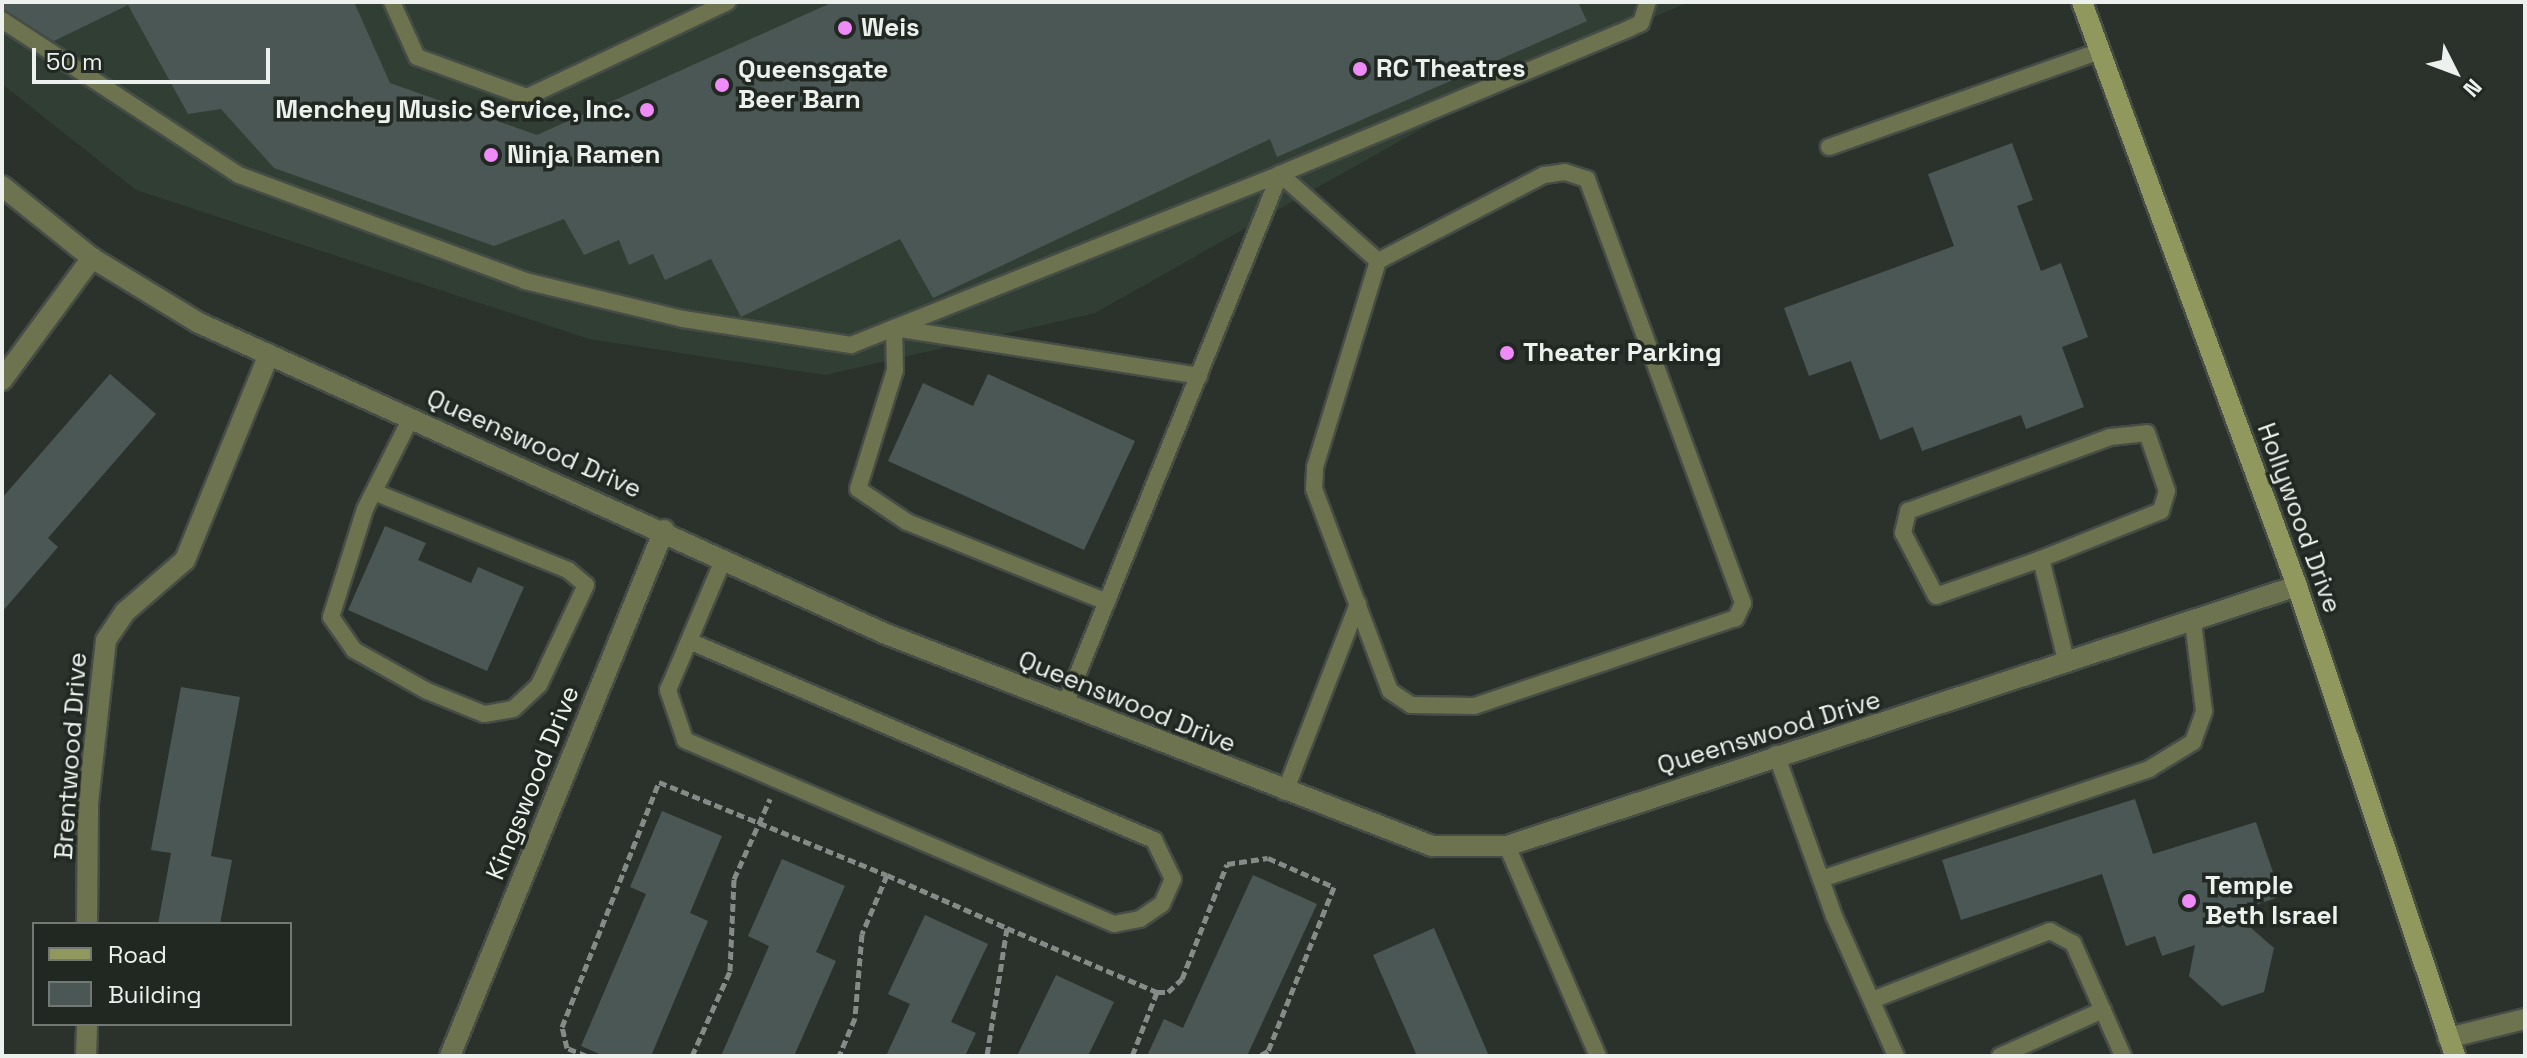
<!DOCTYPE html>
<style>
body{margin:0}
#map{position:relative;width:2527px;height:1058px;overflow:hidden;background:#2b322c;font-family:"Space Grotesk",sans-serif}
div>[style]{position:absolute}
.built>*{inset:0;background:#313e33}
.building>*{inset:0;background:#4b5755}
.path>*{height:5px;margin-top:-2.5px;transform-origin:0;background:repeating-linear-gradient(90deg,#858b86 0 8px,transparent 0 12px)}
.roads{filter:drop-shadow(2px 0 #464d47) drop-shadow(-2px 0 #464d47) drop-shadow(0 2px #464d47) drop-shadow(0 -2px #464d47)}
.service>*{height:16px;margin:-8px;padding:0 8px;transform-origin:8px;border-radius:8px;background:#6d734e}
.minor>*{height:20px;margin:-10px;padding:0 10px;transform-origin:10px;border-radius:10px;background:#6d734e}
.tertiary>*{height:20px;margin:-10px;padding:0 10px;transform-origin:10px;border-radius:10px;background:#6d734e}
.secondary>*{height:20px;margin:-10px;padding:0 10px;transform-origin:10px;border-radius:10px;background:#90985d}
.dots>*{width:22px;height:22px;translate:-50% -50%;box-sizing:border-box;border:4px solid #212822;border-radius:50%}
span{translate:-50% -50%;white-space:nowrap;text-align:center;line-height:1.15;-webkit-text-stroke:7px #212822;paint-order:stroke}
.poi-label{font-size:26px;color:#ecf1ed;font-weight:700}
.left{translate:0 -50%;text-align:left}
.right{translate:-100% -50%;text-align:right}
.street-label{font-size:26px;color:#ecf1ed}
.frame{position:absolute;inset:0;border:4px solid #ecf1ed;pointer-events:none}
.legend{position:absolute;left:32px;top:922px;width:260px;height:104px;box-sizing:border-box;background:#212822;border:2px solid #727873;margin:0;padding:10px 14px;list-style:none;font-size:24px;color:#ecf1ed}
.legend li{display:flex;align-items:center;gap:16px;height:40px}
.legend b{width:40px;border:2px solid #727873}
.north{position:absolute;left:2415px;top:32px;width:80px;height:80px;-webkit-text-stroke:6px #212822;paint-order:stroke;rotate:132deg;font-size:22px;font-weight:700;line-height:32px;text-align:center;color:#ecf1ed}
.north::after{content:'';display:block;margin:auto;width:28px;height:36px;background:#ecf1ed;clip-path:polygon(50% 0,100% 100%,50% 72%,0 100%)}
.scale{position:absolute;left:32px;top:48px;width:238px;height:36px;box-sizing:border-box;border:4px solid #ecf1ed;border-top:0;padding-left:10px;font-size:24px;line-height:28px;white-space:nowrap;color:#ecf1ed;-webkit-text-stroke:6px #212822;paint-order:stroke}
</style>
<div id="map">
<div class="built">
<div style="clip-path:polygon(2px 2px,1689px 2px,1515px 76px,1095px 313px,825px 375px,589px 339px,136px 190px,2px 84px)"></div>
</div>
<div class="building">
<div style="clip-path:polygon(2px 2px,354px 2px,390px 83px,537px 135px,833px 2px,1578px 2px,1587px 21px,1277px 157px,1270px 139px,933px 298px,900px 239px,741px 317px,711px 259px,665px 280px,653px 254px,629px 265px,619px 240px,584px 255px,564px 219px,494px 246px,274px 168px,221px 109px,188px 114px,128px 5px,54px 41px,2px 9px)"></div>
<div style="clip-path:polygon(2012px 143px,2033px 200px,2017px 206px,2041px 271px,2061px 263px,2088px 337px,2062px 347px,2084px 407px,2026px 429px,2021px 415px,1922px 451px,1913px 427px,1880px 440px,1851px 361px,1809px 376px,1784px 308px,1954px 246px,1928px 174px)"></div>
<div style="clip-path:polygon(110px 374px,156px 414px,48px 538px,58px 547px,2px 612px,2px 498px)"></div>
<div style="clip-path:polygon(988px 374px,1135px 441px,1084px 550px,888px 461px,923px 383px,973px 406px)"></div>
<div style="clip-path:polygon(385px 526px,426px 543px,418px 560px,471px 583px,478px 567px,524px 587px,487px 671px,348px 610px)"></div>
<div style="clip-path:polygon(181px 687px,240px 697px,211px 856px,232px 860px,220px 924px,158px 924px,171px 853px,151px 850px)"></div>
<div style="clip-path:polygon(2135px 799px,2153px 854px,2256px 822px,2281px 896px,2234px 913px,2274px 948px,2264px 992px,2222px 1006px,2189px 976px,2195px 945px,2162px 956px,2155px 936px,2126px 946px,2102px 874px,1961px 920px,1942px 860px)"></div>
<div style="clip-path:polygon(662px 811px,722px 836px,690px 913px,708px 921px,651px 1056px,604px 1056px,581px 1046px,646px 894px,630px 887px)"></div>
<div style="clip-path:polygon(782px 859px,845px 886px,816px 952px,836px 961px,794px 1056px,721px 1056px,769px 946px,748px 936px)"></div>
<div style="clip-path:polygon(1253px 875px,1317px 904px,1247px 1056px,1147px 1056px,1164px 1019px,1183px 1028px)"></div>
<div style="clip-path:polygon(925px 915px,988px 944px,951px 1022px,976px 1033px,965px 1056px,886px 1056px,910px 1004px,888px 994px)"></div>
<div style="clip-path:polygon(1434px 928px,1489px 1056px,1417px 1056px,1373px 955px)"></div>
<div style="clip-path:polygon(1056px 975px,1114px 1002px,1088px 1056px,1017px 1056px)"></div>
</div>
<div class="path">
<div style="left:887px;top:875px;width:131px;rotate:23.8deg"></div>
<div style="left:1007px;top:928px;width:130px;rotate:98.9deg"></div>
<div style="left:1007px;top:928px;width:163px;rotate:23.1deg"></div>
<div style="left:1157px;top:992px;width:69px;rotate:111.3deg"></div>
<div style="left:1157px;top:992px;width:11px"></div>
<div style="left:1168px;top:992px;width:19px;rotate:-43deg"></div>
<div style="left:1182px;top:979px;width:123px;rotate:-68.6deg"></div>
<div style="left:1227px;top:864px;width:41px;rotate:-8.3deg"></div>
<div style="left:1268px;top:858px;width:72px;rotate:23.7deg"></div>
<div style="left:1334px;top:887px;width:177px;rotate:111.9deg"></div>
<div style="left:1268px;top:1051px;width:10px;rotate:151deg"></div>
<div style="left:587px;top:1056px;width:22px;rotate:-158deg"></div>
<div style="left:567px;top:1048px;width:22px;rotate:-103deg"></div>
<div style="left:562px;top:1027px;width:264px;rotate:-68.4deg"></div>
<div style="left:659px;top:782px;width:246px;rotate:22.2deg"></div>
<div style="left:887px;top:875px;width:64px;rotate:113deg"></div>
<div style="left:862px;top:934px;width:84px;rotate:94.8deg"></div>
<div style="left:855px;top:1018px;width:41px;rotate:112.8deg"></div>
<div style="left:692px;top:1056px;width:93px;rotate:-65.9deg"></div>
<div style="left:730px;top:971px;width:92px;rotate:-87.5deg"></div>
<div style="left:734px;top:879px;width:88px;rotate:-65.8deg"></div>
</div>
<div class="roads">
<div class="service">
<div style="left:392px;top:2px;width:60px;rotate:65.6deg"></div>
<div style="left:417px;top:57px;width:117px;rotate:20deg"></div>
<div style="left:527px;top:97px;width:222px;rotate:-25.3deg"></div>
<div style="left:2px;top:20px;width:283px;rotate:33.2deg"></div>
<div style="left:239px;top:175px;width:305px;rotate:20.3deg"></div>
<div style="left:525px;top:281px;width:163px;rotate:13.5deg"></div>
<div style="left:683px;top:319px;width:170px;rotate:8.8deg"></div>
<div style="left:851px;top:345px;width:462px;rotate:-21.7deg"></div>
<div style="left:1280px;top:174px;width:131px;rotate:41.6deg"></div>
<div style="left:1829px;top:147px;width:288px;rotate:-19.5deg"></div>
<div style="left:1565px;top:172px;width:23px;rotate:18deg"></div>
<div style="left:1587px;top:179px;width:452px;rotate:69.8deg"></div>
<div style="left:1743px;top:603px;width:17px;rotate:115deg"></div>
<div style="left:1736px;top:618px;width:276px;rotate:161.4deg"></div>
<div style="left:1474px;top:706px;width:63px;rotate:-179.1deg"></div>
<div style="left:1411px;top:705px;width:25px;rotate:-146deg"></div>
<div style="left:1390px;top:691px;width:216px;rotate:-110.6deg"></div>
<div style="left:1314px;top:489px;width:22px;rotate:-87deg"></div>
<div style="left:1315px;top:467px;width:215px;rotate:-73deg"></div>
<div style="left:1378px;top:261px;width:187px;rotate:-27.4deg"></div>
<div style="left:1544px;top:175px;width:21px;rotate:-8deg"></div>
<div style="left:374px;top:492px;width:209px;rotate:21.9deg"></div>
<div style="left:568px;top:570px;width:23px;rotate:40deg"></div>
<div style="left:586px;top:585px;width:110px;rotate:115.2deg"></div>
<div style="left:539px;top:685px;width:35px;rotate:137deg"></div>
<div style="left:513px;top:709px;width:29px;rotate:170deg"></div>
<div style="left:484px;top:714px;width:61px;rotate:-158deg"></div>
<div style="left:427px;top:691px;width:84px;rotate:-150.7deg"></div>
<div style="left:354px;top:650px;width:40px;rotate:-124.9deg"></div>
<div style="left:331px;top:617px;width:113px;rotate:-72.5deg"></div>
<div style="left:365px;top:509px;width:102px;rotate:-63.2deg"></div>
<div style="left:2041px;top:559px;width:111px;rotate:160.6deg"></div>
<div style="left:1936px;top:596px;width:71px;rotate:-117.6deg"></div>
<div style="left:1903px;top:533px;width:23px;rotate:-77deg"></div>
<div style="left:1908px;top:511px;width:215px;rotate:-20.1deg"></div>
<div style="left:2110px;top:437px;width:37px;rotate:-6deg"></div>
<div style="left:2147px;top:433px;width:61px;rotate:71deg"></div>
<div style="left:2167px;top:491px;width:21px;rotate:107deg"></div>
<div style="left:2161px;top:511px;width:129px;rotate:158.2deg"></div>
<div style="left:2041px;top:559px;width:108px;rotate:76.1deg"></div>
<div style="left:1107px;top:602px;width:215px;rotate:-158.2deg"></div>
<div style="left:907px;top:522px;width:59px;rotate:-146deg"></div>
<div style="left:858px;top:489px;width:125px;rotate:-72.7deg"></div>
<div style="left:895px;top:370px;width:42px;rotate:-91.4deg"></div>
<div style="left:894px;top:328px;width:309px;rotate:8.9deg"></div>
<div style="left:689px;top:641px;width:506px;rotate:23.17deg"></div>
<div style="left:1154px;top:840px;width:43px;rotate:64deg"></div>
<div style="left:1173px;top:879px;width:27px;rotate:114deg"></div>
<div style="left:1162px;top:904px;width:27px;rotate:146deg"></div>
<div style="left:1140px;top:919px;width:26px;rotate:169deg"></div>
<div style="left:1114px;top:924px;width:467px;rotate:-156.8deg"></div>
<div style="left:685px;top:740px;width:53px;rotate:-108.8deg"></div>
<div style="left:668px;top:690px;width:143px;rotate:-67deg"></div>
<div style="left:1065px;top:705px;width:573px;rotate:-67.96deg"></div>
<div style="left:1280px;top:174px;width:379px;rotate:-22.6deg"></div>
<div style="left:1630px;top:28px;width:12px;rotate:-24deg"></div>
<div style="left:1641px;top:23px;width:22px;rotate:-72deg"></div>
<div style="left:1776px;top:754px;width:172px;rotate:70.3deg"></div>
<div style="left:1834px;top:916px;width:153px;rotate:66.1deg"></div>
<div style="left:1285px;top:792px;width:202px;rotate:-68.8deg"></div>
<div style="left:1507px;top:846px;width:229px;rotate:66.6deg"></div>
<div style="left:1821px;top:879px;width:346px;rotate:-18.5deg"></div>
<div style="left:2149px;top:769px;width:52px;rotate:-31.5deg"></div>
<div style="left:2193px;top:742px;width:33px;rotate:-70deg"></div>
<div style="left:2204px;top:711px;width:91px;rotate:-97deg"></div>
<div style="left:1872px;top:1000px;width:191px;rotate:-21.2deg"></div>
<div style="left:2050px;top:931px;width:26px;rotate:28deg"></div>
<div style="left:2073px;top:943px;width:124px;rotate:66.1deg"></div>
<div style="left:2000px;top:1056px;width:113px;rotate:-24.1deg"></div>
</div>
<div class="minor">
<div style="left:2px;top:380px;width:152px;rotate:-53.6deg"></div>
<div style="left:87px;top:924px;width:121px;rotate:-89.5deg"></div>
<div style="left:88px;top:803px;width:164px;rotate:-83.7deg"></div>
<div style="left:106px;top:640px;width:34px;rotate:-56deg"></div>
<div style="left:125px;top:612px;width:79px;rotate:-40.9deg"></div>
<div style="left:185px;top:560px;width:222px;rotate:-67.8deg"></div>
<div style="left:2448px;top:1038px;width:79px;rotate:-13.9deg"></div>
<div style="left:86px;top:1056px;width:32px;rotate:-88deg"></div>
<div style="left:450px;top:1056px;width:568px;rotate:-67.86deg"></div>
</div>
<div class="tertiary">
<div style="left:2px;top:186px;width:115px;rotate:38.7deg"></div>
<div style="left:92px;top:258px;width:125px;rotate:31.3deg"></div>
<div style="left:199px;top:323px;width:754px;rotate:24.36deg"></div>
<div style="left:886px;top:634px;width:586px;rotate:21.22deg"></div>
<div style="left:1432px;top:846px;width:75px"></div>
<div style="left:1507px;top:846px;width:832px;rotate:-18.22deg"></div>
</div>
<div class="secondary">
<div style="left:2082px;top:2px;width:622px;rotate:69.79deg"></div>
<div style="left:2297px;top:586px;width:496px;rotate:71.4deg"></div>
</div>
</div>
<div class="dots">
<div style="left:845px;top:28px;background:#ef8bf7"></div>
<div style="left:1360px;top:69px;background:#ef8bf7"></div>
<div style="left:722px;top:85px;background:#ef8bf7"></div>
<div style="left:647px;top:110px;background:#ef8bf7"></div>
<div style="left:491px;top:155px;background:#ef8bf7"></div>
<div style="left:1507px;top:353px;background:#ef8bf7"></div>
<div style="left:2189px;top:901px;background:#ef8bf7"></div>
</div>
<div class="poi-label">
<span class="left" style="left:861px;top:28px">Weis</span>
<span class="left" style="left:1376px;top:69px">RC Theatres</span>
<span class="left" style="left:738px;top:85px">Queensgate<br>Beer Barn</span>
<span class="right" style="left:631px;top:110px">Menchey Music Service, Inc.</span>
<span class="left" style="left:507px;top:155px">Ninja Ramen</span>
<span class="left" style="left:1523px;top:353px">Theater Parking</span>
<span class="left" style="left:2205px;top:901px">Temple<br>Beth Israel</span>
</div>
<div class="street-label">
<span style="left:534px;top:444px;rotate:24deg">Queenswood Drive</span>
<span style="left:2299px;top:518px;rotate:70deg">Hollywood Drive</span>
<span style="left:1127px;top:702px;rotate:22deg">Queenswood Drive</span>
<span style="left:1769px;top:733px;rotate:-17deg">Queenswood Drive</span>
<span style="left:71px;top:756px;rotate:-86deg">Brentwood Drive</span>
<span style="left:533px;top:783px;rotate:-68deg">Kingswood Drive</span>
</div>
<div class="frame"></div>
<ul class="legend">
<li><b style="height:10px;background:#90985d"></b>Road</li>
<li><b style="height:22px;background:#4b5755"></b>Building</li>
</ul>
<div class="north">N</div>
<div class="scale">50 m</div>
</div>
